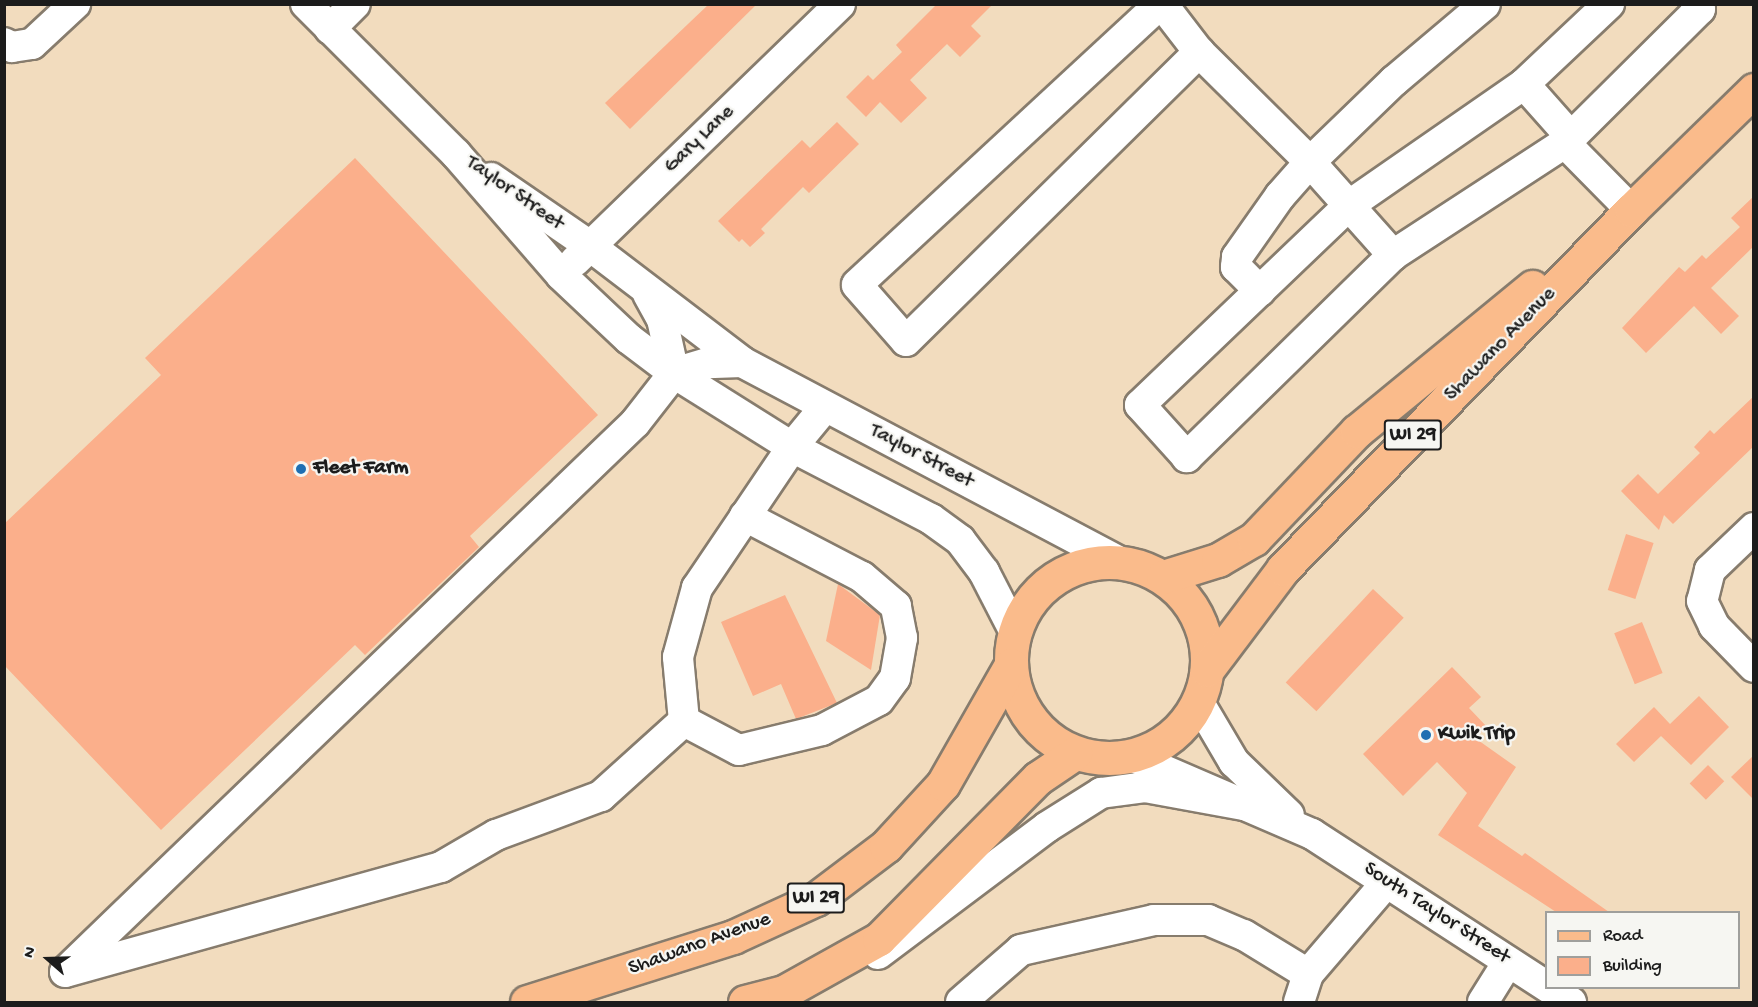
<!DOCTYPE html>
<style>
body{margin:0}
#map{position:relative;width:1758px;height:1007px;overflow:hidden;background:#f2dcbe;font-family:"Gochi Hand",sans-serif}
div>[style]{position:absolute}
.building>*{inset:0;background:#fbaf8b;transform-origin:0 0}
.roads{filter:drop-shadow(2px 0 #877c6d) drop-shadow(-2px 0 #877c6d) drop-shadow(0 2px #877c6d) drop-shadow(0 -2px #877c6d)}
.minor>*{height:30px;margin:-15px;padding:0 15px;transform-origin:15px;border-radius:15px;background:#fff}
.major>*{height:33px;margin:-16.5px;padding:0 16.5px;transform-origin:16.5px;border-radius:16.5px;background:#fabb8b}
.major>.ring{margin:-16.5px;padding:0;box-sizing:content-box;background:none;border:33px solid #fabb8b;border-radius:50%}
.dots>*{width:16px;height:16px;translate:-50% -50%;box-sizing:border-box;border:3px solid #f6f6f2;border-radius:50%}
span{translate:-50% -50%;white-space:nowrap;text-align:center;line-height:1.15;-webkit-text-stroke:4.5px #f6f6f2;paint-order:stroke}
.shield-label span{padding:2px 4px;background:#f6f6f2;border:2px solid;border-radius:4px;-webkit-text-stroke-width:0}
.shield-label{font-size:20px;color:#1c1c1c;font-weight:700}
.street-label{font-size:21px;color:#1c1c1c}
.poi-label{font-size:21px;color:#1c1c1c;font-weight:700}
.left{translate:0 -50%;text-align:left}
.frame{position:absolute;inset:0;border:6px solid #1c1c1c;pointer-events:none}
.legend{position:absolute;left:1545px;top:911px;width:195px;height:78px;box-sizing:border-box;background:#f6f6f2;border:2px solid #9f9f9c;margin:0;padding:8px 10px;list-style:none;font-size:18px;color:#1c1c1c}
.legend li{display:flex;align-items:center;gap:12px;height:30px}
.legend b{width:30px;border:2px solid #9f9f9c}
.north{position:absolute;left:18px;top:929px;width:60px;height:60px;-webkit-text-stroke:4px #f6f6f2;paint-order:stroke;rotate:290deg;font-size:16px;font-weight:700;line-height:24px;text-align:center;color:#1c1c1c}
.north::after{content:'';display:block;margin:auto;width:21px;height:27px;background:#1c1c1c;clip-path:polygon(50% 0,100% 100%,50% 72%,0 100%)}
</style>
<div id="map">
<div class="building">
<div style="clip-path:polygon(709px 4px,757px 4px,630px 129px,605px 103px)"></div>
<div style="clip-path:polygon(937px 4px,993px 4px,971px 26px,981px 36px,960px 57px,947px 44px,910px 80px,927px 98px,901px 123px,880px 102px,866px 117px,846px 97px,868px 75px,873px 80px,902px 52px,896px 45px)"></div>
<div style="clip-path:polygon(837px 122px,859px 144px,809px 193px,803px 187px,761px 229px,765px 233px,750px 247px,742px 239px,739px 242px,718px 221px,802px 140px,810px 148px)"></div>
<div style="clip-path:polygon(355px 158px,598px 415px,470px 536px,479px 547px,365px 655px,355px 645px,161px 830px,4px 665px,4px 524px,161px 375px,145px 358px)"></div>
<div style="clip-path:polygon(1754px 196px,1754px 246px,1711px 288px,1739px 316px,1721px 334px,1694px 306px,1646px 353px,1622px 328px,1679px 267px,1685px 272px,1702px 255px,1706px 259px,1740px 227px,1731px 218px)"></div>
<div style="clip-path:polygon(1754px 396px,1754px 446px,1673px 524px,1664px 515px,1659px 530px,1621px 491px,1638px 474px,1658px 494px,1700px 453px,1694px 447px,1710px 430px,1714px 434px)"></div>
<div style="left:1626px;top:534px;width:29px;height:59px;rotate:18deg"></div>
<div style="clip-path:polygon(838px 584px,880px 615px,871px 670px,826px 641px)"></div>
<div style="left:1373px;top:589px;width:42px;height:128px;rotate:43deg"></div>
<div style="clip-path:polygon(785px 595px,837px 703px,796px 719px,781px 684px,753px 696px,721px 622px)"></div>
<div style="left:1642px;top:622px;width:55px;height:30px;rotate:68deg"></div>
<div style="clip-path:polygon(1452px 667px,1481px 697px,1469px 708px,1487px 727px,1475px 738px,1516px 767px,1478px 826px,1522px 856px,1525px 853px,1609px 912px,1556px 912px,1438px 835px,1467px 793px,1437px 762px,1403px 796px,1363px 754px)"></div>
<div style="clip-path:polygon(1699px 696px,1729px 727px,1691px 765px,1661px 736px,1634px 762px,1616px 744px,1654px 707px,1670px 724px)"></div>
<div style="clip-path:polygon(1754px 755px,1754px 800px,1731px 777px)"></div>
<div style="left:1708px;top:765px;width:23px;height:26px;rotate:45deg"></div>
</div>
<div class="roads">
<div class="minor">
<div style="left:306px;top:4px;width:212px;rotate:45deg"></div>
<div style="left:456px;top:154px;width:160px;rotate:49deg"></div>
<div style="left:561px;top:275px;width:93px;rotate:43.3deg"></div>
<div style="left:629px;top:339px;width:56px;rotate:37.1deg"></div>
<div style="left:674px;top:373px;width:139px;rotate:32.1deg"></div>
<div style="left:792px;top:447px;width:157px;rotate:27.4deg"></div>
<div style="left:931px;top:519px;width:36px;rotate:36deg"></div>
<div style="left:960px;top:540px;width:40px;rotate:53deg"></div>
<div style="left:984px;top:572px;width:68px;rotate:62.7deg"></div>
<div style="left:1160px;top:4px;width:413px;rotate:137.2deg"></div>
<div style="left:857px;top:285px;width:74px;rotate:48.8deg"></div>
<div style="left:906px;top:341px;width:412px;rotate:-44.6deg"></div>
<div style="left:1162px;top:4px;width:61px;rotate:52.4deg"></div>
<div style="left:1199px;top:52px;width:156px;rotate:44.7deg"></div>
<div style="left:1310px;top:162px;width:125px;rotate:48.3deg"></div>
<div style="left:1393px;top:255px;width:205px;rotate:-33.1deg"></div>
<div style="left:1565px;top:143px;width:94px;rotate:45.4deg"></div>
<div style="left:330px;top:29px;width:35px;rotate:-45deg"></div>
<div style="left:4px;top:43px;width:9px;rotate:27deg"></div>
<div style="left:12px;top:47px;width:20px;rotate:-9deg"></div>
<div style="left:32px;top:44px;width:59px;rotate:-42.9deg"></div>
<div style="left:1524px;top:84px;width:71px;rotate:48.4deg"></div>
<div style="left:1565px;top:143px;width:190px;rotate:-44.8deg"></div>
<div style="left:1700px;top:9px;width:6px;rotate:-129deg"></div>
<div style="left:491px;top:178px;width:120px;rotate:34.5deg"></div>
<div style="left:590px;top:246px;width:191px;rotate:37.3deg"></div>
<div style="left:742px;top:362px;width:428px;rotate:27.9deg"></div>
<div style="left:1393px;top:255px;width:289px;rotate:135.6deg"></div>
<div style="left:1187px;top:457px;width:70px;rotate:-132.1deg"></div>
<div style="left:1140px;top:405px;width:288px;rotate:-43.7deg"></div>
<div style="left:1348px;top:206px;width:214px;rotate:-34.7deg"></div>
<div style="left:1524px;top:84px;width:117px;rotate:-43.3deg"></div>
<div style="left:575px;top:261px;width:369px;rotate:-44.1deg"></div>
<div style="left:1260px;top:291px;width:34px;rotate:-135deg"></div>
<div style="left:1236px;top:267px;width:10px;rotate:-84deg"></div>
<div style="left:1237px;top:257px;width:75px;rotate:-54.8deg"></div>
<div style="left:1280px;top:196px;width:45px;rotate:-48.6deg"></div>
<div style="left:1310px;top:162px;width:117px;rotate:-44deg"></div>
<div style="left:1394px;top:81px;width:119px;rotate:-40.2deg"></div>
<div style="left:648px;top:294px;width:29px;rotate:61deg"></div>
<div style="left:662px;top:319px;width:55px;rotate:77.5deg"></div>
<div style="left:742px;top:362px;width:35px;rotate:178deg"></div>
<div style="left:707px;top:363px;width:34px;rotate:163deg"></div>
<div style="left:674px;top:373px;width:63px;rotate:128deg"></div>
<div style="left:635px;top:423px;width:791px;rotate:136.08deg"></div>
<div style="left:65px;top:972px;width:390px;rotate:-15.6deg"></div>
<div style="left:441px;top:867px;width:64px;rotate:-30.2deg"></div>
<div style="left:496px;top:835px;width:112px;rotate:-20.4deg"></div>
<div style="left:601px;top:796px;width:112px;rotate:-42.1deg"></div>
<div style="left:684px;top:721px;width:64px;rotate:-95.4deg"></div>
<div style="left:678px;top:657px;width:72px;rotate:-74.6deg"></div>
<div style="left:697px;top:588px;width:170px;rotate:-56deg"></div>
<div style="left:792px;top:447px;width:52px;rotate:-50.5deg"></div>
<div style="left:1754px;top:528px;width:61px;rotate:136.3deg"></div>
<div style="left:1710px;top:570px;width:32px;rotate:104deg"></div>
<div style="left:1702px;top:601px;width:28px;rotate:64deg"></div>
<div style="left:1714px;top:626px;width:57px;rotate:45.7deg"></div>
<div style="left:1198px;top:701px;width:71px;rotate:59.5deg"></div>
<div style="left:1234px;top:762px;width:76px;rotate:43.9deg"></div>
<div style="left:684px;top:721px;width:62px;rotate:27.8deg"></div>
<div style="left:739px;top:750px;width:85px;rotate:-13.5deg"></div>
<div style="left:822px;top:730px;width:64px;rotate:-27.8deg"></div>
<div style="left:879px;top:700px;width:27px;rotate:-54deg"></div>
<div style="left:895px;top:678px;width:41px;rotate:-80.1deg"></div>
<div style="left:902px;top:638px;width:33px;rotate:-101deg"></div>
<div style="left:896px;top:606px;width:45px;rotate:-139.5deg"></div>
<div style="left:862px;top:577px;width:132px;rotate:-152.5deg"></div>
<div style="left:1131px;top:756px;width:197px;rotate:23.3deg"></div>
<div style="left:1312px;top:834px;width:309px;rotate:33deg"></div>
<div style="left:878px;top:954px;width:211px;rotate:-36.9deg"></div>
<div style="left:1047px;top:827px;width:64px;rotate:-32.2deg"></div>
<div style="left:1101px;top:793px;width:44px;rotate:-7.8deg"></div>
<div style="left:1145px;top:787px;width:107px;rotate:10.3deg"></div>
<div style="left:961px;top:1002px;width:79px;rotate:-40.9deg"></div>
<div style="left:1021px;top:950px;width:136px;rotate:-12.7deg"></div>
<div style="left:1154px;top:920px;width:54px"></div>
<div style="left:1208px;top:920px;width:39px;rotate:23deg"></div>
<div style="left:1244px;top:935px;width:75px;rotate:31.4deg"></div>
<div style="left:1299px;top:1002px;width:29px;rotate:-72deg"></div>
<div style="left:1308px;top:974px;width:120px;rotate:-49.4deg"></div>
<div style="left:1483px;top:1002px;width:47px;rotate:-58deg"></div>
</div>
<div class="major">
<div class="ring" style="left:1011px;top:562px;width:163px;height:163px"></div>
<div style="left:1163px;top:577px;width:58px;rotate:-17.2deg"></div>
<div style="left:1218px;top:560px;width:42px;rotate:-30.3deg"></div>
<div style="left:1254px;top:539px;width:149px;rotate:-46.4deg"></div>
<div style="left:1357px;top:431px;width:227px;rotate:-39.4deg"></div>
<div style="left:1207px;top:670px;width:126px;rotate:-53deg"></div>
<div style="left:1283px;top:569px;width:500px;rotate:-45.9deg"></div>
<div style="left:1631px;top:210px;width:172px;rotate:-44.3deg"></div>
<div style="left:527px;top:1002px;width:216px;rotate:-17.5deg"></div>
<div style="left:733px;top:937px;width:91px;rotate:-24.6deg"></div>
<div style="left:816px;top:899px;width:88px;rotate:-37.1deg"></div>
<div style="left:886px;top:846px;width:84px;rotate:-47.4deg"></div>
<div style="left:943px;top:784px;width:137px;rotate:-60.3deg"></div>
<div style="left:745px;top:1002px;width:40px;rotate:-14.4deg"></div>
<div style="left:784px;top:992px;width:109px;rotate:-29.2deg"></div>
<div style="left:879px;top:939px;width:226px;rotate:-45.4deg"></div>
<div style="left:1038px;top:778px;width:45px;rotate:-34deg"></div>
</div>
</div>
<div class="dots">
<div style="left:301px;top:469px;background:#1f6fb2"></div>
<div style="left:1426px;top:735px;background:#1f6fb2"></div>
</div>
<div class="shield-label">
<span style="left:1413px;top:435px">WI 29</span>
<span style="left:816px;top:898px">WI 29</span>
</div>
<div class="street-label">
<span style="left:700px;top:140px;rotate:-44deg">Gary Lane</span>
<span style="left:514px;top:194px;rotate:35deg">Taylor Street</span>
<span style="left:1501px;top:345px;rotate:-46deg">Shawano Avenue</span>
<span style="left:921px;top:457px;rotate:28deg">Taylor Street</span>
<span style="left:1436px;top:914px;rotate:33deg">South Taylor Street</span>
<span style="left:700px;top:945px;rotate:-20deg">Shawano Avenue</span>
</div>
<div class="poi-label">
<span class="left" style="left:313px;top:469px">Fleet Farm</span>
<span class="left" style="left:1438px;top:735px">Kwik Trip</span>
</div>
<div class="frame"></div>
<ul class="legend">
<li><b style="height:8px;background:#fabb8b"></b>Road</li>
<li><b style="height:16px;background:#fbaf8b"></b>Building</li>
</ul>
<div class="north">N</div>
</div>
